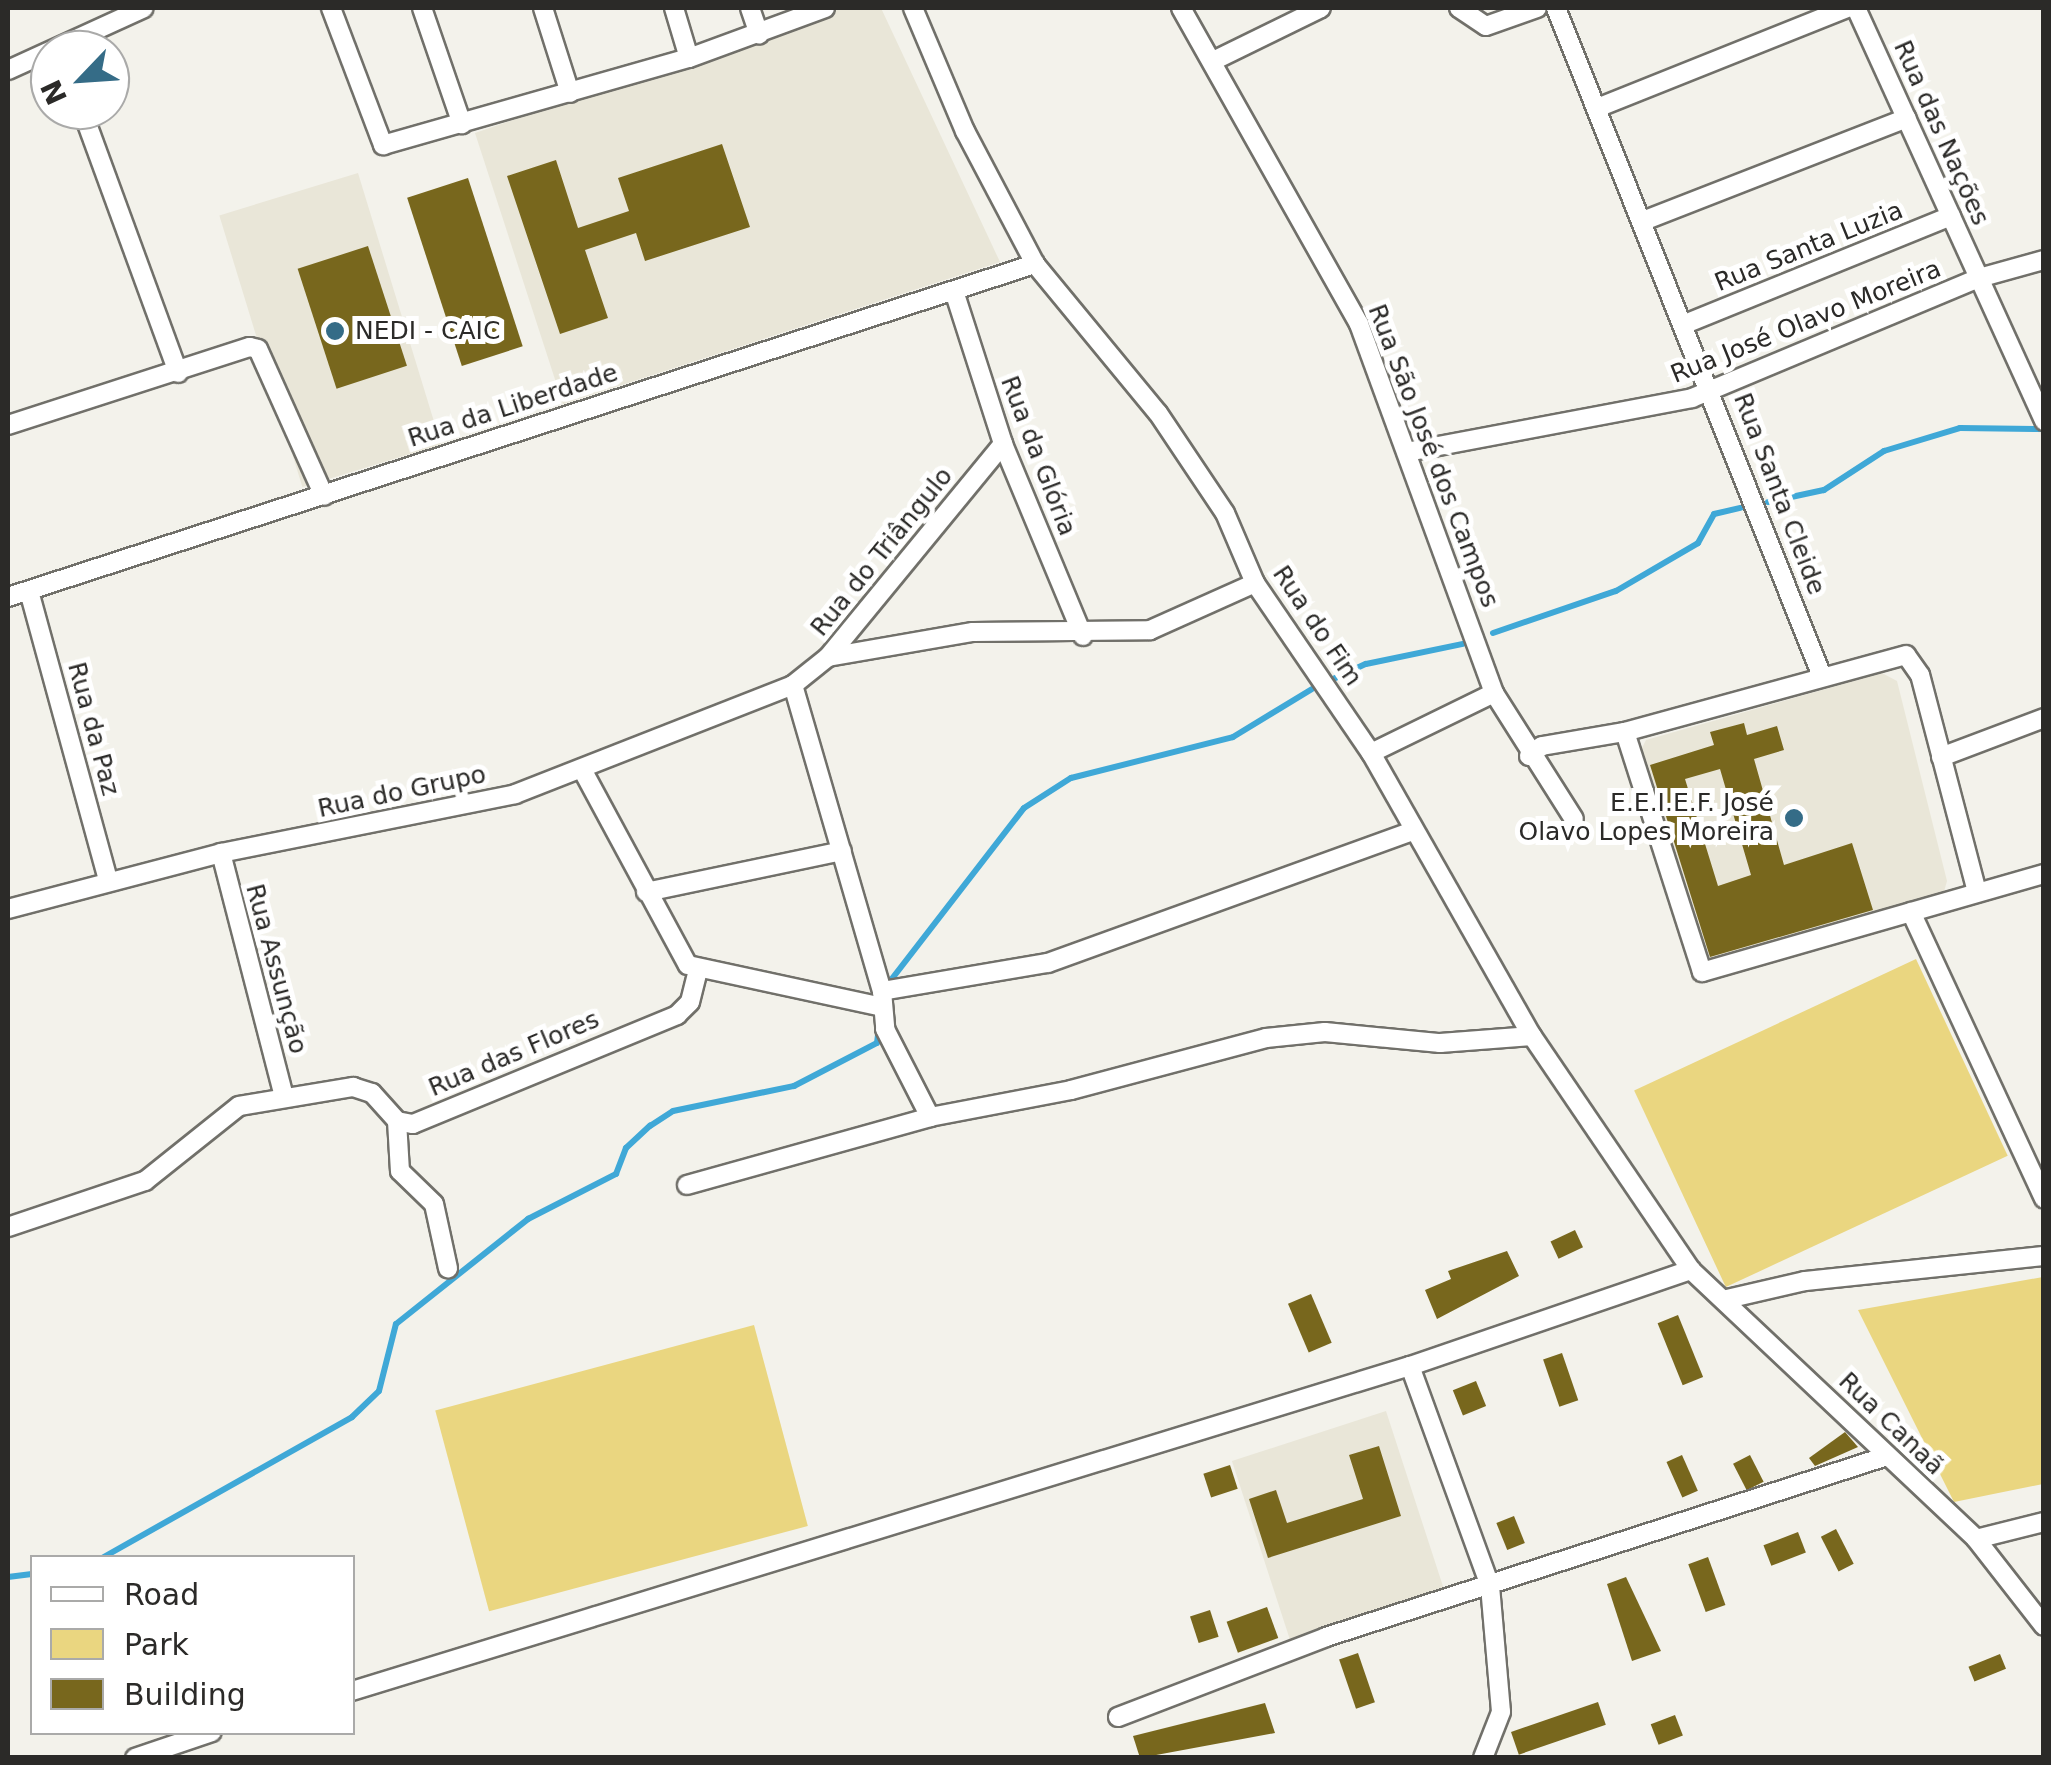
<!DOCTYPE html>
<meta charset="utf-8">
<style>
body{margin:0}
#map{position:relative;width:2051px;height:1765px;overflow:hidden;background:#f3f2eb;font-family:"DejaVu Sans",sans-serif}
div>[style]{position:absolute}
.built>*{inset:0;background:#e9e6d8;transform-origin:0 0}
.green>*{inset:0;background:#ead680;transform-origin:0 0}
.stream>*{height:6px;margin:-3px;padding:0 3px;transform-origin:3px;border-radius:3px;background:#3fa8d7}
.building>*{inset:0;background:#78671d;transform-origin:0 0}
.roads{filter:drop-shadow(2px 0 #71706a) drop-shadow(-2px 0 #71706a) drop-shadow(0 2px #71706a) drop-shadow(0 -2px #71706a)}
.street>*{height:18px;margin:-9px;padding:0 9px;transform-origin:9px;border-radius:9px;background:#fff}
.dots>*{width:28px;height:28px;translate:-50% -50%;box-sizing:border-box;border:5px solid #fff;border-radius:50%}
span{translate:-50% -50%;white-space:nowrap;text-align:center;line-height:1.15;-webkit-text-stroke:10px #fff;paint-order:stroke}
.street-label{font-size:25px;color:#2b2a28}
.poi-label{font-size:25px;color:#2b2a28}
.left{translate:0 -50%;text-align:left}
.right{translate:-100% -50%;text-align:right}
.frame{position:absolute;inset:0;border:10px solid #2b2a28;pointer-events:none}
.legend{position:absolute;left:30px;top:1555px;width:325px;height:180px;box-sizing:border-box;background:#fff;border:2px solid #aaaaa9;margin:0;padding:12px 18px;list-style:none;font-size:30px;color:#2b2a28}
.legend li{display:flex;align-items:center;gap:20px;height:50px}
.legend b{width:50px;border:2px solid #aaaaa9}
.north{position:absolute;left:30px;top:30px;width:100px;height:100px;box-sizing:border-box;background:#fff;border:2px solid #aaaaa9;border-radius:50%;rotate:245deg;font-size:28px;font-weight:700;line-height:40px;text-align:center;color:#2b2a28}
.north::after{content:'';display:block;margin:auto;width:35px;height:45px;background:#356c87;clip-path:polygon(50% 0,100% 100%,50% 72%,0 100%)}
</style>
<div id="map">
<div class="built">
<div style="clip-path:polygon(843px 8px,881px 8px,1000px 262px,563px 404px,475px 133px)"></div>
<div style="left:358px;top:173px;width:284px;height:145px;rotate:73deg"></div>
<div style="clip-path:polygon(1882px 673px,1897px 681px,1947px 881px,1943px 895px,1701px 964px,1638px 756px,1646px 740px)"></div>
<div style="left:1386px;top:1411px;width:187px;height:162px;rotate:72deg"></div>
</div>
<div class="green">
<div style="left:1916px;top:959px;width:217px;height:311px;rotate:65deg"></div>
<div style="clip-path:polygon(2043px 1277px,2043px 1484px,1954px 1502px,1858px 1310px)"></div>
<div style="left:754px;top:1325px;width:208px;height:330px;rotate:75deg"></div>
</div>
<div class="stream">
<div style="left:1768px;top:502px;width:57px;rotate:-12.1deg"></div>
<div style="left:1824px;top:490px;width:72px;rotate:-33deg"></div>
<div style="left:1884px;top:451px;width:79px;rotate:-16.8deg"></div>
<div style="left:1960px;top:428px;width:84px;rotate:0.7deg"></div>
<div style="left:1493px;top:633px;width:130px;rotate:-18.9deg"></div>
<div style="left:1616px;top:591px;width:95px;rotate:-30.3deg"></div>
<div style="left:1698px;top:543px;width:33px;rotate:-61deg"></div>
<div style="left:1714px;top:514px;width:27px;rotate:-13deg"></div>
<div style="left:1331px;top:680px;width:38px;rotate:-25deg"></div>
<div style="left:1366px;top:664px;width:99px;rotate:-11.7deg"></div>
<div style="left:891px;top:980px;width:217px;rotate:-52.3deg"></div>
<div style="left:1024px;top:808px;width:56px;rotate:-32.6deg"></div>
<div style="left:1071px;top:778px;width:167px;rotate:-14.2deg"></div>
<div style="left:1233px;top:737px;width:92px;rotate:-31.3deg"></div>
<div style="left:102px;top:1558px;width:287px;rotate:-29.4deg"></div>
<div style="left:352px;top:1417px;width:37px;rotate:-44deg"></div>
<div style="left:379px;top:1391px;width:69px;rotate:-75.8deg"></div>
<div style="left:396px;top:1324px;width:169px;rotate:-38.5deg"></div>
<div style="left:528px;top:1219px;width:99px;rotate:-27.1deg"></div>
<div style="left:616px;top:1174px;width:28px;rotate:-69deg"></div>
<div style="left:626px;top:1148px;width:33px;rotate:-43deg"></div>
<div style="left:650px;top:1126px;width:27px;rotate:-33deg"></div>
<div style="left:673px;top:1111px;width:124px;rotate:-11.7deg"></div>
<div style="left:794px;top:1086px;width:93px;rotate:-27.4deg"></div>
<div style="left:877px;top:1043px;width:16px;rotate:-83deg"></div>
<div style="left:8px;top:1577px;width:24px;rotate:-7deg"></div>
</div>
<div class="building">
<div style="clip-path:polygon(722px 144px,750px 227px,645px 261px,636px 233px,585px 250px,608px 318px,560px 334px,507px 176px,556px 160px,578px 228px,629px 211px,618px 178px)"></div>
<div style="left:468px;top:178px;width:177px;height:64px;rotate:72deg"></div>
<div style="left:368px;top:246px;width:126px;height:74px;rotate:72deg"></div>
<div style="clip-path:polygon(evenodd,1744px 723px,1747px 735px,1777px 726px,1784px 750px,1754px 759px,1784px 865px,1852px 843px,1873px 910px,1710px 957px,1650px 765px,1714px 745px,1710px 732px,1744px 723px,1720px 769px,1751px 875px,1718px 886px,1685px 779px,1720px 769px)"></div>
<div style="left:1575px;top:1230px;width:19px;height:27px;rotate:65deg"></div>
<div style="clip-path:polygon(1507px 1251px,1519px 1276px,1437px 1319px,1425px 1290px,1451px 1279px,1448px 1271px)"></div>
<div style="left:1311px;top:1294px;width:53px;height:25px;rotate:67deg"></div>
<div style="left:1678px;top:1315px;width:67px;height:22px;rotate:68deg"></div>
<div style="left:1562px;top:1353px;width:50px;height:20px;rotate:71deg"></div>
<div style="left:1476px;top:1381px;width:27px;height:25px;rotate:68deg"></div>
<div style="clip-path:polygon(1845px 1432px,1858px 1447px,1815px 1466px,1809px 1458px)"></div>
<div style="clip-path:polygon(1379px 1446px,1401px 1516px,1268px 1558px,1249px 1499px,1276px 1490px,1287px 1523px,1363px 1499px,1349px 1455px)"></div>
<div style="left:1682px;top:1455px;width:39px;height:17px;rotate:66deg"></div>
<div style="left:1750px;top:1455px;width:30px;height:19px;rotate:63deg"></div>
<div style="left:1230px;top:1465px;width:25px;height:28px;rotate:72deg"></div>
<div style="left:1514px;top:1516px;width:29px;height:19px;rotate:68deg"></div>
<div style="left:1836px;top:1529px;width:39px;height:17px;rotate:63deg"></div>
<div style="left:1798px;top:1532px;width:22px;height:37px;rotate:69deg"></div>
<div style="left:1708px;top:1557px;width:51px;height:21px;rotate:70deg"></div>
<div style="clip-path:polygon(1626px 1577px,1661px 1651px,1632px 1661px,1607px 1584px)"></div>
<div style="left:1267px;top:1607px;width:33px;height:43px;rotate:70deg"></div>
<div style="left:1210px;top:1610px;width:28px;height:21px;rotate:72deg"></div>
<div style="left:1358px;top:1653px;width:52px;height:20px;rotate:71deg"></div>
<div style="left:2000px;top:1654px;width:16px;height:34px;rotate:68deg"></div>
<div style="left:1598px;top:1702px;width:24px;height:92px;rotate:71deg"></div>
<div style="clip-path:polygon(1265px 1703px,1275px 1733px,1140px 1758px,1133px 1736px)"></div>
<div style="left:1675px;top:1715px;width:22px;height:26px;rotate:69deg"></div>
</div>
<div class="roads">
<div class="street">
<div style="left:331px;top:8px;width:147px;rotate:69.2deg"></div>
<div style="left:383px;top:145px;width:318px;rotate:-15.9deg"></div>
<div style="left:422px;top:8px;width:123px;rotate:71deg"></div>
<div style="left:543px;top:8px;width:89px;rotate:72.4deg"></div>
<div style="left:674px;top:8px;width:52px;rotate:73.3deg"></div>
<div style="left:689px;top:58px;width:145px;rotate:-20.2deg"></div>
<div style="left:750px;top:8px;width:28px;rotate:71deg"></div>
<div style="left:913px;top:8px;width:134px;rotate:67.1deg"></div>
<div style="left:965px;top:131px;width:150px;rotate:62.2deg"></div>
<div style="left:1035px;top:264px;width:193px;rotate:50.5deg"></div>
<div style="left:1158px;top:413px;width:120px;rotate:56.2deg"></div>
<div style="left:1225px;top:513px;width:76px;rotate:66.8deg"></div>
<div style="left:1255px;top:583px;width:206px;rotate:55.7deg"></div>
<div style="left:1371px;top:753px;width:326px;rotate:60.4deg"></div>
<div style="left:1532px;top:1036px;width:283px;rotate:55.8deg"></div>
<div style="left:1691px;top:1270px;width:392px;rotate:43.3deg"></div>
<div style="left:1976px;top:1539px;width:110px;rotate:52deg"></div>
<div style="left:1181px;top:8px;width:363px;rotate:60.6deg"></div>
<div style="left:1359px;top:324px;width:393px;rotate:69.9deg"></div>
<div style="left:1494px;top:693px;width:149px;rotate:57.6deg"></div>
<div style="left:1459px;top:8px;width:32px;rotate:34deg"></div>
<div style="left:1486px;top:26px;width:54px;rotate:-19.4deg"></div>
<div style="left:1556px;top:8px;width:717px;rotate:68.3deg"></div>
<div style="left:1856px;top:8px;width:454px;rotate:65.5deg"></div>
<div style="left:1213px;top:61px;width:120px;rotate:-26.1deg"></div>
<div style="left:8px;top:70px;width:149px;rotate:-24.5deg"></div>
<div style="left:1597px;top:108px;width:269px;rotate:-21.8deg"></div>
<div style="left:82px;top:110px;width:280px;rotate:69.9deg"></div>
<div style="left:1643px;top:221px;width:283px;rotate:-21.3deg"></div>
<div style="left:954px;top:291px;width:161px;rotate:72.2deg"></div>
<div style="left:1003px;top:444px;width:208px;rotate:67.4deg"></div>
<div style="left:1685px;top:324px;width:287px;rotate:-22.1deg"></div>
<div style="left:8px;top:425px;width:254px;rotate:-17.9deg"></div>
<div style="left:250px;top:347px;width:8px;rotate:14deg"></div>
<div style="left:258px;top:349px;width:161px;rotate:65.8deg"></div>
<div style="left:1407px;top:452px;width:290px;rotate:-10.7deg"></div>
<div style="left:1692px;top:398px;width:311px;rotate:-22.7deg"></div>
<div style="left:1979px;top:278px;width:67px;rotate:-15.5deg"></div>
<div style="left:29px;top:591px;width:300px;rotate:74.7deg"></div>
<div style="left:8px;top:597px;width:1080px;rotate:-17.97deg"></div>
<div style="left:828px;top:657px;width:147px;rotate:-9.8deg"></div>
<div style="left:973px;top:632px;width:177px;rotate:-0.6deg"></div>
<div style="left:1150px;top:630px;width:115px;rotate:-24.1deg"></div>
<div style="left:793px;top:685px;width:319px;rotate:73.8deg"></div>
<div style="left:882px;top:991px;width:38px;rotate:85deg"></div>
<div style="left:885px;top:1029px;width:99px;rotate:62.9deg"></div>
<div style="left:930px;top:1117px;width:144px;rotate:-10.8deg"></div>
<div style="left:1071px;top:1090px;width:202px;rotate:-14.9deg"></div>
<div style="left:1266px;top:1038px;width:59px;rotate:-5.8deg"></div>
<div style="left:1325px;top:1032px;width:116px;rotate:5.5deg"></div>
<div style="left:1440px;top:1043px;width:92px;rotate:-4.4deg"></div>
<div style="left:1371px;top:753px;width:137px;rotate:-26deg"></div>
<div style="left:1529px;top:756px;width:16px;rotate:-38deg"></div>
<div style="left:1542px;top:746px;width:84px;rotate:-9.6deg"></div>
<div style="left:1941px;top:757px;width:110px;rotate:-20.7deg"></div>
<div style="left:584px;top:773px;width:218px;rotate:61.6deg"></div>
<div style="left:688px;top:965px;width:199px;rotate:12.2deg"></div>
<div style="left:221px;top:853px;width:252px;rotate:75.5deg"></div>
<div style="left:646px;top:892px;width:200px;rotate:-11.8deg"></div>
<div style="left:1977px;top:892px;width:224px;rotate:-104.7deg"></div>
<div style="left:1920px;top:675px;width:24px;rotate:-125deg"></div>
<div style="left:1906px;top:655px;width:291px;rotate:164.7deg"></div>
<div style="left:1625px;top:732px;width:252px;rotate:72.2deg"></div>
<div style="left:1702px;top:972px;width:356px;rotate:-16deg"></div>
<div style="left:8px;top:909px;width:220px;rotate:-14.7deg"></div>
<div style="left:221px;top:853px;width:300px;rotate:-11.3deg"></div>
<div style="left:515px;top:794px;width:299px;rotate:-21.4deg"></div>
<div style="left:793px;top:685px;width:45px;rotate:-38.7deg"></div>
<div style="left:828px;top:657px;width:276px;rotate:-50.6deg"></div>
<div style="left:1911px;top:912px;width:316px;rotate:65.1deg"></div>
<div style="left:882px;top:991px;width:168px;rotate:-9.6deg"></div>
<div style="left:1048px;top:963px;width:388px;rotate:-19.9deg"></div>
<div style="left:397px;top:1121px;width:50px;rotate:86.6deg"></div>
<div style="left:400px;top:1171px;width:47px;rotate:44.1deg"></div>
<div style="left:434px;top:1204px;width:66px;rotate:77.7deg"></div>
<div style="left:687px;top:1185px;width:252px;rotate:-15.6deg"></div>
<div style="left:8px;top:1227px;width:145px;rotate:-18.6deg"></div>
<div style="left:145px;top:1181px;width:120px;rotate:-38.6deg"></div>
<div style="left:239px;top:1106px;width:116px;rotate:-9.5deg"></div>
<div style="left:353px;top:1087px;width:20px;rotate:18deg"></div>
<div style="left:372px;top:1093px;width:38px;rotate:48deg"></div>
<div style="left:397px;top:1121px;width:16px;rotate:11deg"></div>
<div style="left:413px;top:1124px;width:286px;rotate:-22.4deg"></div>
<div style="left:677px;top:1015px;width:18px;rotate:-45deg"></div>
<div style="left:690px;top:1002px;width:32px;rotate:-76deg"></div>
<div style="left:1727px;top:1299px;width:80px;rotate:-13deg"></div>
<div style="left:1805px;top:1281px;width:240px;rotate:-6deg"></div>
<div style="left:1410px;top:1366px;width:234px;rotate:70deg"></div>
<div style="left:1490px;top:1586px;width:126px;rotate:85deg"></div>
<div style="left:1501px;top:1712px;width:49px;rotate:111.4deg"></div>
<div style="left:1976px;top:1539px;width:70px;rotate:-14deg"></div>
<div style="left:352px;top:1691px;width:1107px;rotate:-17.08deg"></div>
<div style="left:1410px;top:1366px;width:297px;rotate:-18.9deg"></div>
<div style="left:1118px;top:1717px;width:223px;rotate:-21deg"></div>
<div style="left:1326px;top:1637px;width:589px;rotate:-17.88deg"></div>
<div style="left:135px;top:1758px;width:81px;rotate:-18.7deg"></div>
</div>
</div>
<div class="dots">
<div style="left:335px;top:331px;background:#356c87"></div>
<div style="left:1794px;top:818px;background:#356c87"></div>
</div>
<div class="street-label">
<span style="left:1941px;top:133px;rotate:66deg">Rua das Nações</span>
<span style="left:1809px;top:247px;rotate:-22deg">Rua Santa Luzia</span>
<span style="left:1806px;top:322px;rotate:-22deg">Rua José Olavo Moreira</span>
<span style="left:513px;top:406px;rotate:-18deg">Rua da Liberdade</span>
<span style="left:1038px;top:456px;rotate:69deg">Rua da Glória</span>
<span style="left:1433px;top:456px;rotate:69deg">Rua São José dos Campos</span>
<span style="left:1779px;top:494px;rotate:69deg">Rua Santa Cleide</span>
<span style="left:882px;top:552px;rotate:-51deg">Rua do Triângulo</span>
<span style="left:1317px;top:626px;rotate:56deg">Rua do Fim</span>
<span style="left:93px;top:729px;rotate:75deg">Rua da Paz</span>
<span style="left:402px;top:792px;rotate:-12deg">Rua do Grupo</span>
<span style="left:276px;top:969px;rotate:75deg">Rua Assunção</span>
<span style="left:514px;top:1054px;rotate:-23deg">Rua das Flores</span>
<span style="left:1891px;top:1424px;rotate:44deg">Rua Canaã</span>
</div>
<div class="poi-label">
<span class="left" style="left:355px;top:331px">NEDI - CAIC</span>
<span class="right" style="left:1774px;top:818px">E.E.I.E.F. José<br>Olavo Lopes Moreira</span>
</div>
<div class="frame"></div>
<ul class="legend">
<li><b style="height:12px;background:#fff"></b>Road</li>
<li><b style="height:28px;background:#ead680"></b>Park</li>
<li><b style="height:28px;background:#78671d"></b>Building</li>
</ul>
<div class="north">N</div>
</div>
